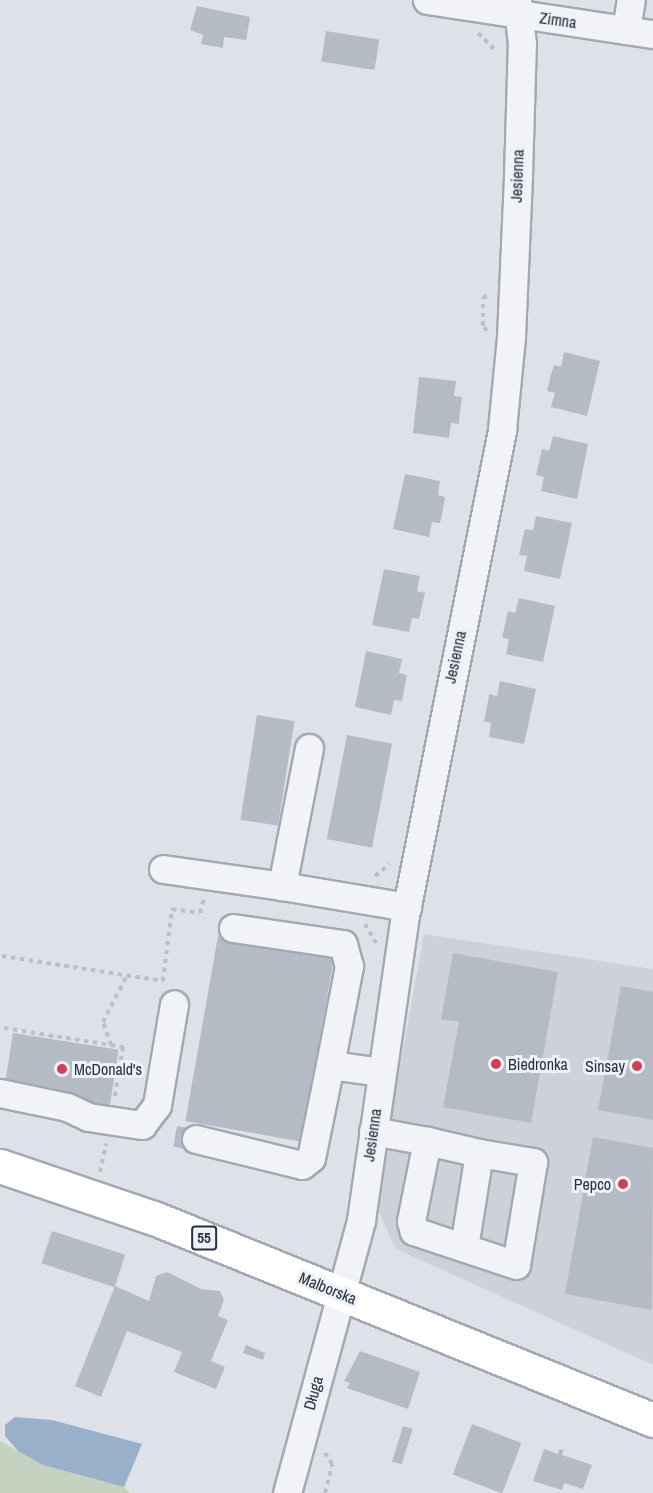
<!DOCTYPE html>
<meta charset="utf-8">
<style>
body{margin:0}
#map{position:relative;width:653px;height:1493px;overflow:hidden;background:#dee2e8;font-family:"Archivo Narrow",sans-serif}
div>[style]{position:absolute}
.built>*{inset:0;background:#ccd1da}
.green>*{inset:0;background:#c4d2bf}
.water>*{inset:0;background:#98b0ca}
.building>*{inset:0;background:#b5bbc5;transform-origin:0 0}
.path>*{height:4px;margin-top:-2px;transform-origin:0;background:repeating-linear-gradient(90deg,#bcc0c6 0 4.5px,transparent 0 9px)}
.roads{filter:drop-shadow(2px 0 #a3a9b2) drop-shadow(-2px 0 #a3a9b2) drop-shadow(0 2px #a3a9b2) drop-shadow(0 -2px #a3a9b2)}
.minor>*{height:27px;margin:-13.5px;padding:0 13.5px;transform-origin:13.5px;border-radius:13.5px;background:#f1f3f6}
.major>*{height:33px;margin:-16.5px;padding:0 16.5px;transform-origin:16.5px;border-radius:16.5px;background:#fff}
.dots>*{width:16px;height:16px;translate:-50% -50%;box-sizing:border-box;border:3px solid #eef1f6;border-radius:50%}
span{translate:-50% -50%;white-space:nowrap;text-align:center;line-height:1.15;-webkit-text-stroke:6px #eef1f6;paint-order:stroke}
.shield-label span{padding:2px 4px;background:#eef1f6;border:2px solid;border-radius:4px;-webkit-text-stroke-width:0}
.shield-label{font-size:15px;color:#27303f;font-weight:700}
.street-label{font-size:16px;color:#27303f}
.poi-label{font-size:16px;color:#27303f}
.left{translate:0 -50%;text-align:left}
.right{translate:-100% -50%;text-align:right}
</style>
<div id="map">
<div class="built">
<div style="clip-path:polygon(424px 934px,653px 969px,653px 1365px,396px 1249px,375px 1203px)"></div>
</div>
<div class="green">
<div style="clip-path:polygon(0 1441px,43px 1465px,124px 1487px,130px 1493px,0 1493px)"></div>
</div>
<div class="water">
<div style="clip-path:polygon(15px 1417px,52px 1420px,142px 1444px,124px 1487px,43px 1465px,18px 1451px,5px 1436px,5px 1425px)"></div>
</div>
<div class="building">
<div style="clip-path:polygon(197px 6px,250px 17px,246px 40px,224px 37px,223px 48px,201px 44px,203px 35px,190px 30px)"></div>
<div style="left:326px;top:31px;width:54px;height:31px;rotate:9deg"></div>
<div style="clip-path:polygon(564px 352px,600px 361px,587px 416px,551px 407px,555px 393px,547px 391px,550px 378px,554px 365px,561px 367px)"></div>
<div style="clip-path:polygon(419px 377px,456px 381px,454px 396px,462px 397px,460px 411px,459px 424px,451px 423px,449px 438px,413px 433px)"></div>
<div style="clip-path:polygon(553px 436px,588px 444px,577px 499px,541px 491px,544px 477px,536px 475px,542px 449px,549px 451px)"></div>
<div style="clip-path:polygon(405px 474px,440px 481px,438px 495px,445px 497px,443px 510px,440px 523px,432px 522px,429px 537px,393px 529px)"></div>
<div style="clip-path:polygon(536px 516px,572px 523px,560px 579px,524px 571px,527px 556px,519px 555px,525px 529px,533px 530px)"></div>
<div style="clip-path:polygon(384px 569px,420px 576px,417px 591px,425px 593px,419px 619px,412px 618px,409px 632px,372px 625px)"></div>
<div style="clip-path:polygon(519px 598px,555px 606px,543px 662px,506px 654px,509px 639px,502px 638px,508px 611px,515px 613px)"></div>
<div style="clip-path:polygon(366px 651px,402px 659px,399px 673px,407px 675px,402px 701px,394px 700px,391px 715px,355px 707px)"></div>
<div style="clip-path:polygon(500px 681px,536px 689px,524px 744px,489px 737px,491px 723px,484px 721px,487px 707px,489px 694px,497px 696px)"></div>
<div style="left:257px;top:715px;width:38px;height:106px;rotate:9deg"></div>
<div style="left:347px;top:735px;width:46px;height:106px;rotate:11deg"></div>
<div style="left:218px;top:936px;width:118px;height:188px;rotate:10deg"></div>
<div style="clip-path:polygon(453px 953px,558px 972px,531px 1123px,443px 1107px,459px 1022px,441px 1019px)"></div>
<div style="clip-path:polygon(621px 986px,653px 992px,653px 1120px,598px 1110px)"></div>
<div style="left:13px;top:1033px;width:107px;height:56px;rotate:9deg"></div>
<div style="left:177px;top:1126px;width:17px;height:21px;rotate:10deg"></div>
<div style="clip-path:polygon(593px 1137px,653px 1148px,652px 1310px,565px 1294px)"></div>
<div style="left:52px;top:1231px;width:77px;height:34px;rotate:18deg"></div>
<div style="clip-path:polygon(167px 1272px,201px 1289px,220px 1291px,224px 1300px,218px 1316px,228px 1320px,211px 1361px,225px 1367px,216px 1389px,174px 1372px,182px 1352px,127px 1331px,101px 1397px,75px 1386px,115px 1286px,149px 1301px,156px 1276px)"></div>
<div style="clip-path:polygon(246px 1345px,265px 1353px,263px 1360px,243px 1353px)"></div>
<div style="clip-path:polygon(360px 1351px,420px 1372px,408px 1409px,347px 1388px,350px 1383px,344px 1381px)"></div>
<div style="left:472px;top:1424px;width:53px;height:54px;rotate:21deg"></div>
<div style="left:403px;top:1426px;width:10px;height:37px;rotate:17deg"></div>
<div style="clip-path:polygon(544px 1449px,558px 1454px,559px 1449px,564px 1450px,562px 1455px,592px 1465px,583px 1489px,564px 1483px,562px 1490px,533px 1481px)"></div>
</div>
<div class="path">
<div style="left:478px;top:33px;width:25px;rotate:45deg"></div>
<div style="left:487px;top:331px;width:6px;rotate:-129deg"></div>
<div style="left:483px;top:326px;width:28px;rotate:-90deg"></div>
<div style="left:483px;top:298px;width:6px;rotate:-31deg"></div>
<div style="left:375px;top:876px;width:19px;rotate:-39deg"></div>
<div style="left:365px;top:924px;width:22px;rotate:60deg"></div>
<div style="left:2px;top:956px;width:163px;rotate:8.8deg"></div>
<div style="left:163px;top:981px;width:73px;rotate:-82.9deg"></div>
<div style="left:172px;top:909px;width:28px;rotate:8deg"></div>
<div style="left:200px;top:913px;width:16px;rotate:-75deg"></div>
<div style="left:4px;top:1028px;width:121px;rotate:9.1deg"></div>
<div style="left:123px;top:1047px;width:50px;rotate:99.3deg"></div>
<div style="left:111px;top:1045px;width:24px;rotate:-109deg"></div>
<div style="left:103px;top:1022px;width:53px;rotate:-62.9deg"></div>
<div style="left:100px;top:1172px;width:29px;rotate:-78deg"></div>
<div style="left:325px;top:1493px;width:30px;rotate:-76deg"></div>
<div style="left:332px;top:1464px;width:13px;rotate:-122deg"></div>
</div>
<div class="roads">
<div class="minor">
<div style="left:427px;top:0;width:229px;rotate:8.6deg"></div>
<div style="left:626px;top:30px;width:30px;rotate:-81deg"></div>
<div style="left:309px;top:748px;width:141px;rotate:101.1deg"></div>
<div style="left:282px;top:886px;width:127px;rotate:9.5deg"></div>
<div style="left:163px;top:869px;width:120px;rotate:8.1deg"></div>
<div style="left:233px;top:928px;width:111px;rotate:8.3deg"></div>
<div style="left:343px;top:944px;width:23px;rotate:75deg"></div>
<div style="left:349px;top:966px;width:101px;rotate:100.9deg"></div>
<div style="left:0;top:1093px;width:68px;rotate:11.8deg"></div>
<div style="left:67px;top:1107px;width:23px;rotate:25deg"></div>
<div style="left:88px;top:1117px;width:55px;rotate:8.4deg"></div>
<div style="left:142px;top:1125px;width:25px;rotate:-53deg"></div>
<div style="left:157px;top:1105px;width:102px;rotate:-80.4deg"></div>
<div style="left:373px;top:1131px;width:55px;rotate:10.5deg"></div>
<div style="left:427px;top:1141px;width:53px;rotate:13deg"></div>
<div style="left:479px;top:1153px;width:55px;rotate:9.5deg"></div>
<div style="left:533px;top:1162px;width:104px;rotate:99.4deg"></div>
<div style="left:516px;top:1265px;width:108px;rotate:-161.6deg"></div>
<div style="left:414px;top:1231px;width:10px;rotate:-107deg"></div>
<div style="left:411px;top:1221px;width:82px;rotate:-78.7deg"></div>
<div style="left:196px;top:1139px;width:109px;rotate:13.8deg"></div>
<div style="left:302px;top:1165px;width:11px;rotate:-38deg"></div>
<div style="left:311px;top:1158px;width:95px;rotate:-78.5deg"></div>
<div style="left:330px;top:1065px;width:51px;rotate:7.8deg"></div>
<div style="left:464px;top:1247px;width:95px;rotate:-80.9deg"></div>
<div style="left:287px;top:1493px;width:283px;rotate:-74.8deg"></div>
<div style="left:361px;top:1220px;width:307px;rotate:-81.8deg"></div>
<div style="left:405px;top:916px;width:497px;rotate:-78.7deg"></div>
<div style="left:502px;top:429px;width:92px;rotate:-84.4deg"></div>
<div style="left:511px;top:337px;width:162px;rotate:-87.5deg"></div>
<div style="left:518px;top:175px;width:131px;rotate:-88.3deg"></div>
<div style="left:522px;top:44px;width:44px;rotate:-96.5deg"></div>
</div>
<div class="major">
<div style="left:0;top:1166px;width:163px;rotate:18.7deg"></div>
<div style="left:154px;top:1218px;width:538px;rotate:22.04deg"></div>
</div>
</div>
<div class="dots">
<div style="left:496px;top:1064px;background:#d23e55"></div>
<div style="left:637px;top:1066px;background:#d23e55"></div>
<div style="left:62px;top:1069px;background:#d23e55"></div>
<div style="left:623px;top:1184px;background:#d23e55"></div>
</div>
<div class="shield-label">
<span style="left:204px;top:1238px">55</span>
</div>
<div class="street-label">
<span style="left:558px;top:20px;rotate:8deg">Zimna</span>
<span style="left:517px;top:176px;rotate:-88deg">Jesienna</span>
<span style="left:455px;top:657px;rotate:-78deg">Jesienna</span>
<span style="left:372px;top:1135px;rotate:-82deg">Jesienna</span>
<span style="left:328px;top:1288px;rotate:22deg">Malborska</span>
<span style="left:313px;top:1393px;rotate:-75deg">Długa</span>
</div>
<div class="poi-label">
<span class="left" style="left:508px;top:1064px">Biedronka</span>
<span class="right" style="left:625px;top:1066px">Sinsay</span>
<span class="left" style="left:74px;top:1069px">McDonald's</span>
<span class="right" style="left:611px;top:1184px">Pepco</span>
</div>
</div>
